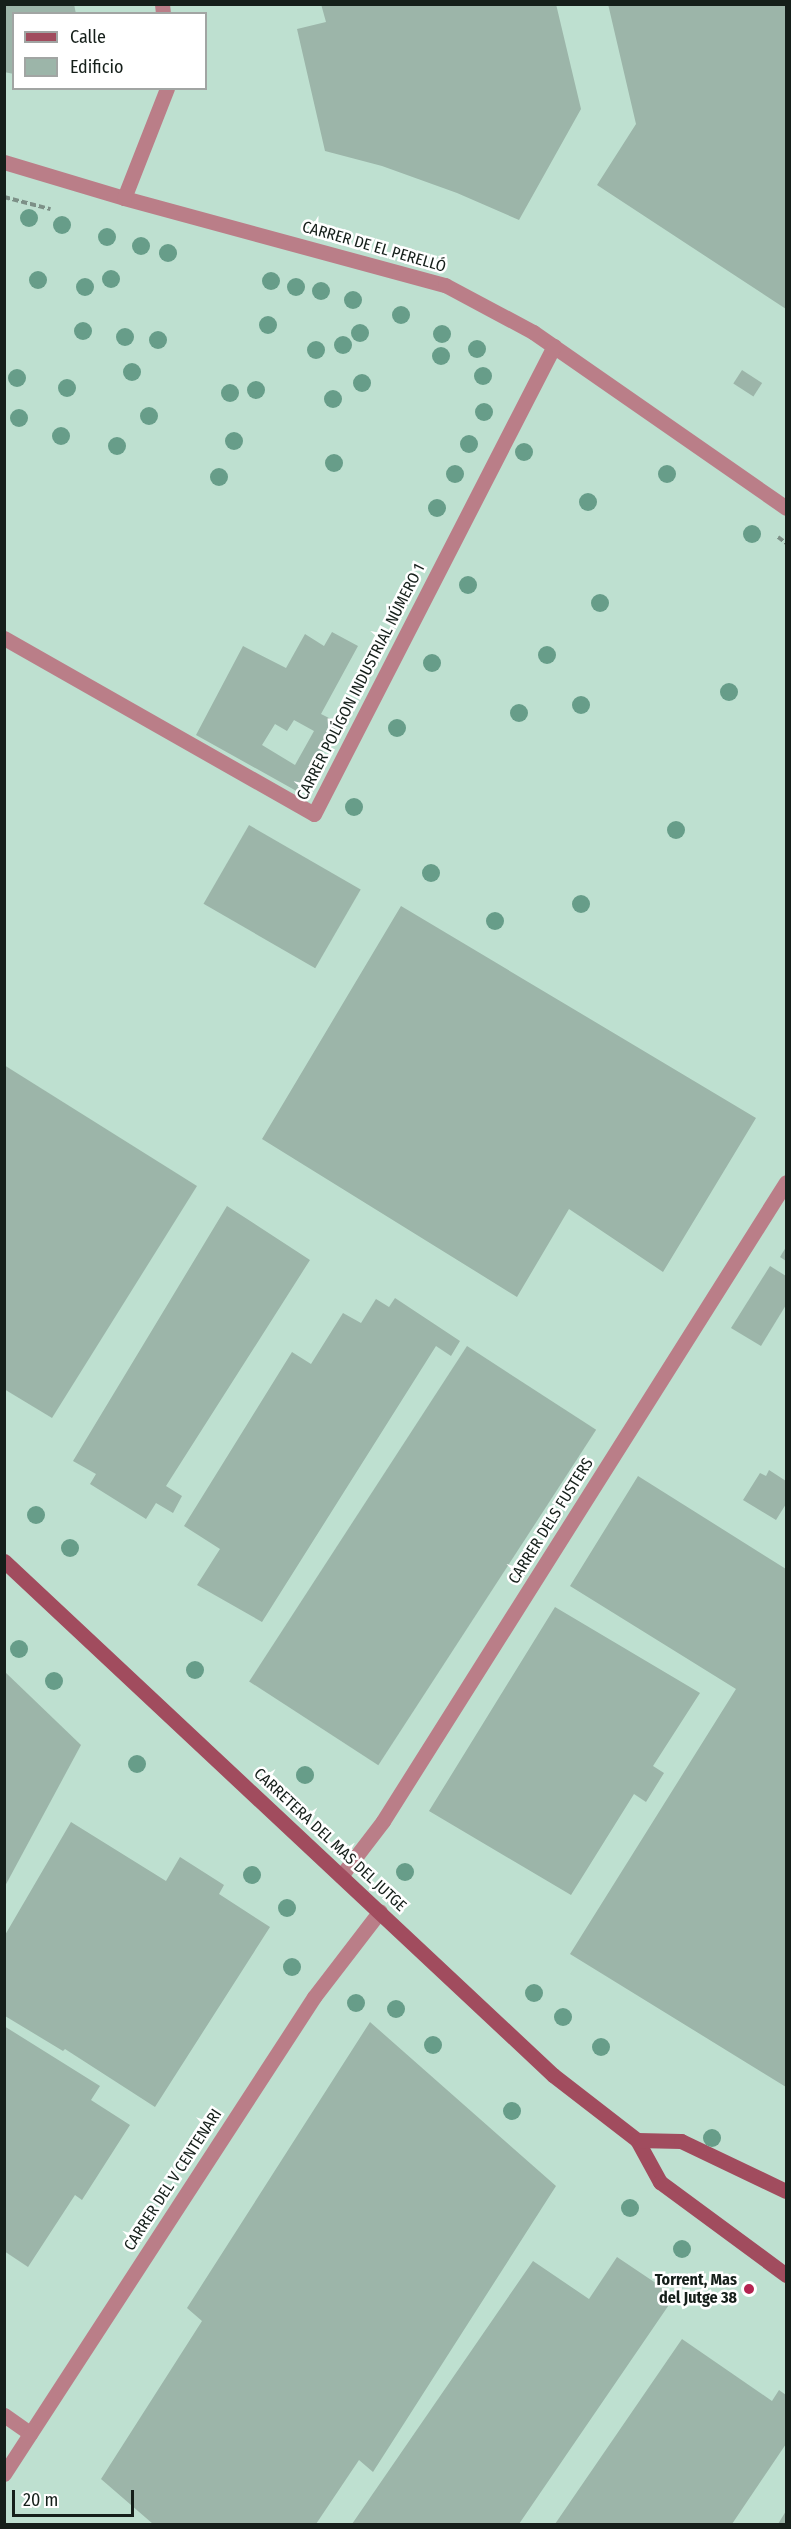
<!DOCTYPE html>
<meta charset="utf-8">
<style>
body{margin:0}
#map{position:relative;width:791px;height:2529px;overflow:hidden;background:#cfe9dd;font-family:"Fira Sans Condensed",sans-serif}
div>[style]{position:absolute}
.built>*{inset:0;background:#bee0d0}
.building>*{inset:0;background:#9cb5a9;transform-origin:0 0}
.path>*{height:4px;margin-top:-2px;transform-origin:0;background:repeating-linear-gradient(90deg,#7d9087 0 6px,transparent 0 9px)}
.street>*{height:15px;margin:-7.5px;padding:0 7.5px;transform-origin:7.5px;border-radius:7.5px;background:#ba7e88}
.secondary>*{height:15px;margin:-7.5px;padding:0 7.5px;transform-origin:7.5px;border-radius:7.5px;background:#a14c5e}
.trees>*{width:18px;height:18px;margin:-9px;border-radius:50%;background:#679d89}
.dots>*{width:16px;height:16px;translate:-50% -50%;box-sizing:border-box;border:3px solid #fff;border-radius:50%}
span{translate:-50% -50%;white-space:nowrap;text-align:center;line-height:1.15;-webkit-text-stroke:5px #fff;paint-order:stroke}
.street-label{font-size:16px;color:#151f1a}
.poi-label{font-size:16px;color:#151f1a;font-weight:700}
.right{translate:-100% -50%;text-align:right}
.frame{position:absolute;inset:0;border:6px solid #151f1a;pointer-events:none}
.legend{position:absolute;left:12px;top:12px;width:195px;height:78px;box-sizing:border-box;background:#fff;border:2px solid #a1a5a3;margin:0;padding:8px 10px;list-style:none;font-size:18px;color:#151f1a}
.legend li{display:flex;align-items:center;gap:12px;height:30px}
.legend b{width:30px;border:2px solid #a1a5a3}
.scale{position:absolute;left:12px;top:2490px;width:122px;height:27px;box-sizing:border-box;border:3px solid #151f1a;border-top:0;padding-left:8px;font-size:18px;line-height:21px;white-space:nowrap;color:#151f1a;-webkit-text-stroke:4px #fff;paint-order:stroke}
</style>
<div id="map">
<div class="built">
<div style="clip-path:polygon(evenodd,5px 5px,786px 5px,786px 2524px,5px 2524px,5px 5px,14px 14px,206px 14px,206px 88px,14px 88px,14px 14px)"></div>
</div>
<div class="building">
<div style="clip-path:polygon(4px 4px,74px 4px,76px 14px,14px 14px,14px 74px,4px 72px)"></div>
<div style="clip-path:polygon(321px 4px,556px 4px,581px 109px,519px 220px,457px 193px,382px 166px,325px 151px,297px 29px,326px 22px)"></div>
<div style="clip-path:polygon(608px 4px,786px 4px,786px 309px,597px 185px,636px 124px)"></div>
<div style="left:742px;top:370px;width:24px;height:16px;rotate:33deg"></div>
<div style="clip-path:polygon(evenodd,332px 632px,358px 646px,321px 714px,339px 723px,300px 793px,196px 735px,243px 646px,286px 668px,305px 634px,324px 646px,332px 632px,294px 720px,314px 731px,295px 765px,262px 745px,275px 724px,287px 731px,294px 720px)"></div>
<div style="left:249px;top:825px;width:129px;height:91px;rotate:30deg"></div>
<div style="clip-path:polygon(401px 906px,756px 1118px,663px 1272px,569px 1209px,517px 1297px,262px 1139px)"></div>
<div style="clip-path:polygon(4px 1065px,197px 1186px,52px 1418px,4px 1389px)"></div>
<div style="clip-path:polygon(227px 1206px,310px 1260px,166px 1486px,182px 1496px,173px 1513px,156px 1503px,146px 1519px,90px 1484px,96px 1474px,73px 1461px)"></div>
<div style="clip-path:polygon(786px 1247px,786px 1261px,780px 1257px)"></div>
<div style="clip-path:polygon(770px 1266px,786px 1276px,786px 1305px,761px 1346px,731px 1328px)"></div>
<div style="clip-path:polygon(395px 1298px,460px 1341px,451px 1356px,436px 1346px,262px 1622px,197px 1585px,220px 1549px,184px 1526px,292px 1352px,311px 1364px,343px 1313px,361px 1323px,376px 1299px,389px 1307px)"></div>
<div style="left:467px;top:1346px;width:154px;height:400px;rotate:33deg"></div>
<div style="clip-path:polygon(769px 1470px,786px 1481px,786px 1504px,776px 1520px,743px 1500px,760px 1473px,766px 1476px)"></div>
<div style="clip-path:polygon(638px 1476px,786px 1569px,786px 2087px,570px 1954px,736px 1689px,570px 1586px)"></div>
<div style="clip-path:polygon(555px 1607px,700px 1693px,653px 1766px,664px 1773px,646px 1802px,634px 1794px,571px 1895px,429px 1811px)"></div>
<div style="clip-path:polygon(4px 1671px,81px 1745px,4px 1888px)"></div>
<div style="clip-path:polygon(71px 1822px,166px 1881px,180px 1857px,224px 1885px,219px 1894px,270px 1927px,155px 2107px,65px 2049px,63px 2051px,5px 2016px,5px 1935px)"></div>
<div style="clip-path:polygon(370px 2022px,556px 2186px,373px 2472px,359px 2460px,316px 2524px,153px 2524px,101px 2479px,202px 2321px,187px 2308px)"></div>
<div style="clip-path:polygon(4px 2026px,100px 2086px,91px 2100px,130px 2125px,82px 2200px,75px 2195px,28px 2267px,4px 2251px)"></div>
<div style="clip-path:polygon(617px 2257px,675px 2296px,519px 2524px,352px 2524px,533px 2261px,589px 2299px)"></div>
<div style="clip-path:polygon(682px 2339px,772px 2401px,779px 2390px,786px 2395px,786px 2444px,732px 2524px,555px 2524px)"></div>
<div style="clip-path:polygon(786px 2511px,786px 2524px,778px 2524px)"></div>
</div>
<div class="path">
<div style="left:4px;top:197px;width:48px;rotate:14.6deg"></div>
<div style="left:778px;top:537px;width:10px;rotate:37deg"></div>
</div>
<div class="street">
<div style="left:162px;top:4px;width:10px;rotate:84deg"></div>
<div style="left:4px;top:162px;width:125px;rotate:16.7deg"></div>
<div style="left:124px;top:198px;width:333px;rotate:15.2deg"></div>
<div style="left:445px;top:285px;width:100px;rotate:28.1deg"></div>
<div style="left:533px;top:332px;width:308px;rotate:34.8deg"></div>
<div style="left:124px;top:198px;width:118px;rotate:-68.6deg"></div>
<div style="left:4px;top:638px;width:356px;rotate:29.6deg"></div>
<div style="left:314px;top:814px;width:526px;rotate:-62.85deg"></div>
<div style="left:341px;top:1876px;width:69px;rotate:-52.6deg"></div>
<div style="left:383px;top:1821px;width:755px;rotate:-57.76deg"></div>
<div style="left:4px;top:2415px;width:32px;rotate:35deg"></div>
<div style="left:4px;top:2474px;width:569px;rotate:-56.98deg"></div>
<div style="left:314px;top:1997px;width:108px;rotate:-52.5deg"></div>
</div>
<div class="secondary">
<div style="left:4px;top:1561px;width:752px;rotate:43.11deg"></div>
<div style="left:553px;top:2075px;width:106px;rotate:37.7deg"></div>
<div style="left:637px;top:2140px;width:48px;rotate:61.3deg"></div>
<div style="left:660px;top:2182px;width:157px;rotate:36.4deg"></div>
<div style="left:637px;top:2140px;width:44px;rotate:1.3deg"></div>
<div style="left:681px;top:2141px;width:116px;rotate:25.5deg"></div>
</div>
<div class="trees">
<div style="left:29px;top:218px"></div>
<div style="left:62px;top:225px"></div>
<div style="left:107px;top:237px"></div>
<div style="left:141px;top:246px"></div>
<div style="left:168px;top:253px"></div>
<div style="left:111px;top:279px"></div>
<div style="left:38px;top:280px"></div>
<div style="left:271px;top:281px"></div>
<div style="left:85px;top:287px"></div>
<div style="left:296px;top:287px"></div>
<div style="left:321px;top:291px"></div>
<div style="left:353px;top:300px"></div>
<div style="left:401px;top:315px"></div>
<div style="left:268px;top:325px"></div>
<div style="left:83px;top:331px"></div>
<div style="left:360px;top:333px"></div>
<div style="left:442px;top:334px"></div>
<div style="left:125px;top:337px"></div>
<div style="left:158px;top:340px"></div>
<div style="left:343px;top:345px"></div>
<div style="left:477px;top:349px"></div>
<div style="left:316px;top:350px"></div>
<div style="left:441px;top:356px"></div>
<div style="left:132px;top:372px"></div>
<div style="left:483px;top:376px"></div>
<div style="left:17px;top:378px"></div>
<div style="left:362px;top:383px"></div>
<div style="left:67px;top:388px"></div>
<div style="left:256px;top:390px"></div>
<div style="left:230px;top:393px"></div>
<div style="left:333px;top:399px"></div>
<div style="left:484px;top:412px"></div>
<div style="left:149px;top:416px"></div>
<div style="left:19px;top:418px"></div>
<div style="left:61px;top:436px"></div>
<div style="left:234px;top:441px"></div>
<div style="left:469px;top:444px"></div>
<div style="left:117px;top:446px"></div>
<div style="left:524px;top:452px"></div>
<div style="left:334px;top:463px"></div>
<div style="left:455px;top:474px"></div>
<div style="left:667px;top:474px"></div>
<div style="left:219px;top:477px"></div>
<div style="left:588px;top:502px"></div>
<div style="left:437px;top:508px"></div>
<div style="left:752px;top:534px"></div>
<div style="left:468px;top:585px"></div>
<div style="left:600px;top:603px"></div>
<div style="left:547px;top:655px"></div>
<div style="left:432px;top:663px"></div>
<div style="left:729px;top:692px"></div>
<div style="left:581px;top:705px"></div>
<div style="left:519px;top:713px"></div>
<div style="left:397px;top:728px"></div>
<div style="left:354px;top:807px"></div>
<div style="left:676px;top:830px"></div>
<div style="left:431px;top:873px"></div>
<div style="left:581px;top:904px"></div>
<div style="left:495px;top:921px"></div>
<div style="left:36px;top:1515px"></div>
<div style="left:70px;top:1548px"></div>
<div style="left:19px;top:1649px"></div>
<div style="left:195px;top:1670px"></div>
<div style="left:54px;top:1681px"></div>
<div style="left:137px;top:1764px"></div>
<div style="left:305px;top:1775px"></div>
<div style="left:405px;top:1872px"></div>
<div style="left:252px;top:1875px"></div>
<div style="left:287px;top:1908px"></div>
<div style="left:292px;top:1967px"></div>
<div style="left:534px;top:1993px"></div>
<div style="left:356px;top:2003px"></div>
<div style="left:396px;top:2009px"></div>
<div style="left:563px;top:2017px"></div>
<div style="left:433px;top:2045px"></div>
<div style="left:601px;top:2047px"></div>
<div style="left:512px;top:2111px"></div>
<div style="left:712px;top:2138px"></div>
<div style="left:630px;top:2208px"></div>
<div style="left:682px;top:2249px"></div>
</div>
<div class="dots">
<div style="left:749px;top:2289px;background:#b42451"></div>
</div>
<div class="street-label">
<span style="left:374px;top:247px;rotate:16deg">CARRER DE EL PERELLÓ</span>
<span style="left:361px;top:682px;rotate:-63deg">CARRER POLÍGON INDUSTRIAL NÚMERO 1</span>
<span style="left:551px;top:1521px;rotate:-58deg">CARRER DELS FUSTERS</span>
<span style="left:330px;top:1840px;rotate:43deg">CARRETERA DEL MAS DEL JUTGE</span>
<span style="left:173px;top:2180px;rotate:-57deg">CARRER DEL V CENTENARI</span>
</div>
<div class="poi-label">
<span class="right" style="left:737px;top:2289px">Torrent, Mas<br>del Jutge 38</span>
</div>
<div class="frame"></div>
<ul class="legend">
<li><b style="height:8px;background:#a14c5e"></b>Calle</li>
<li><b style="height:16px;background:#9cb5a9"></b>Edificio</li>
</ul>
<div class="scale">20 m</div>
</div>
